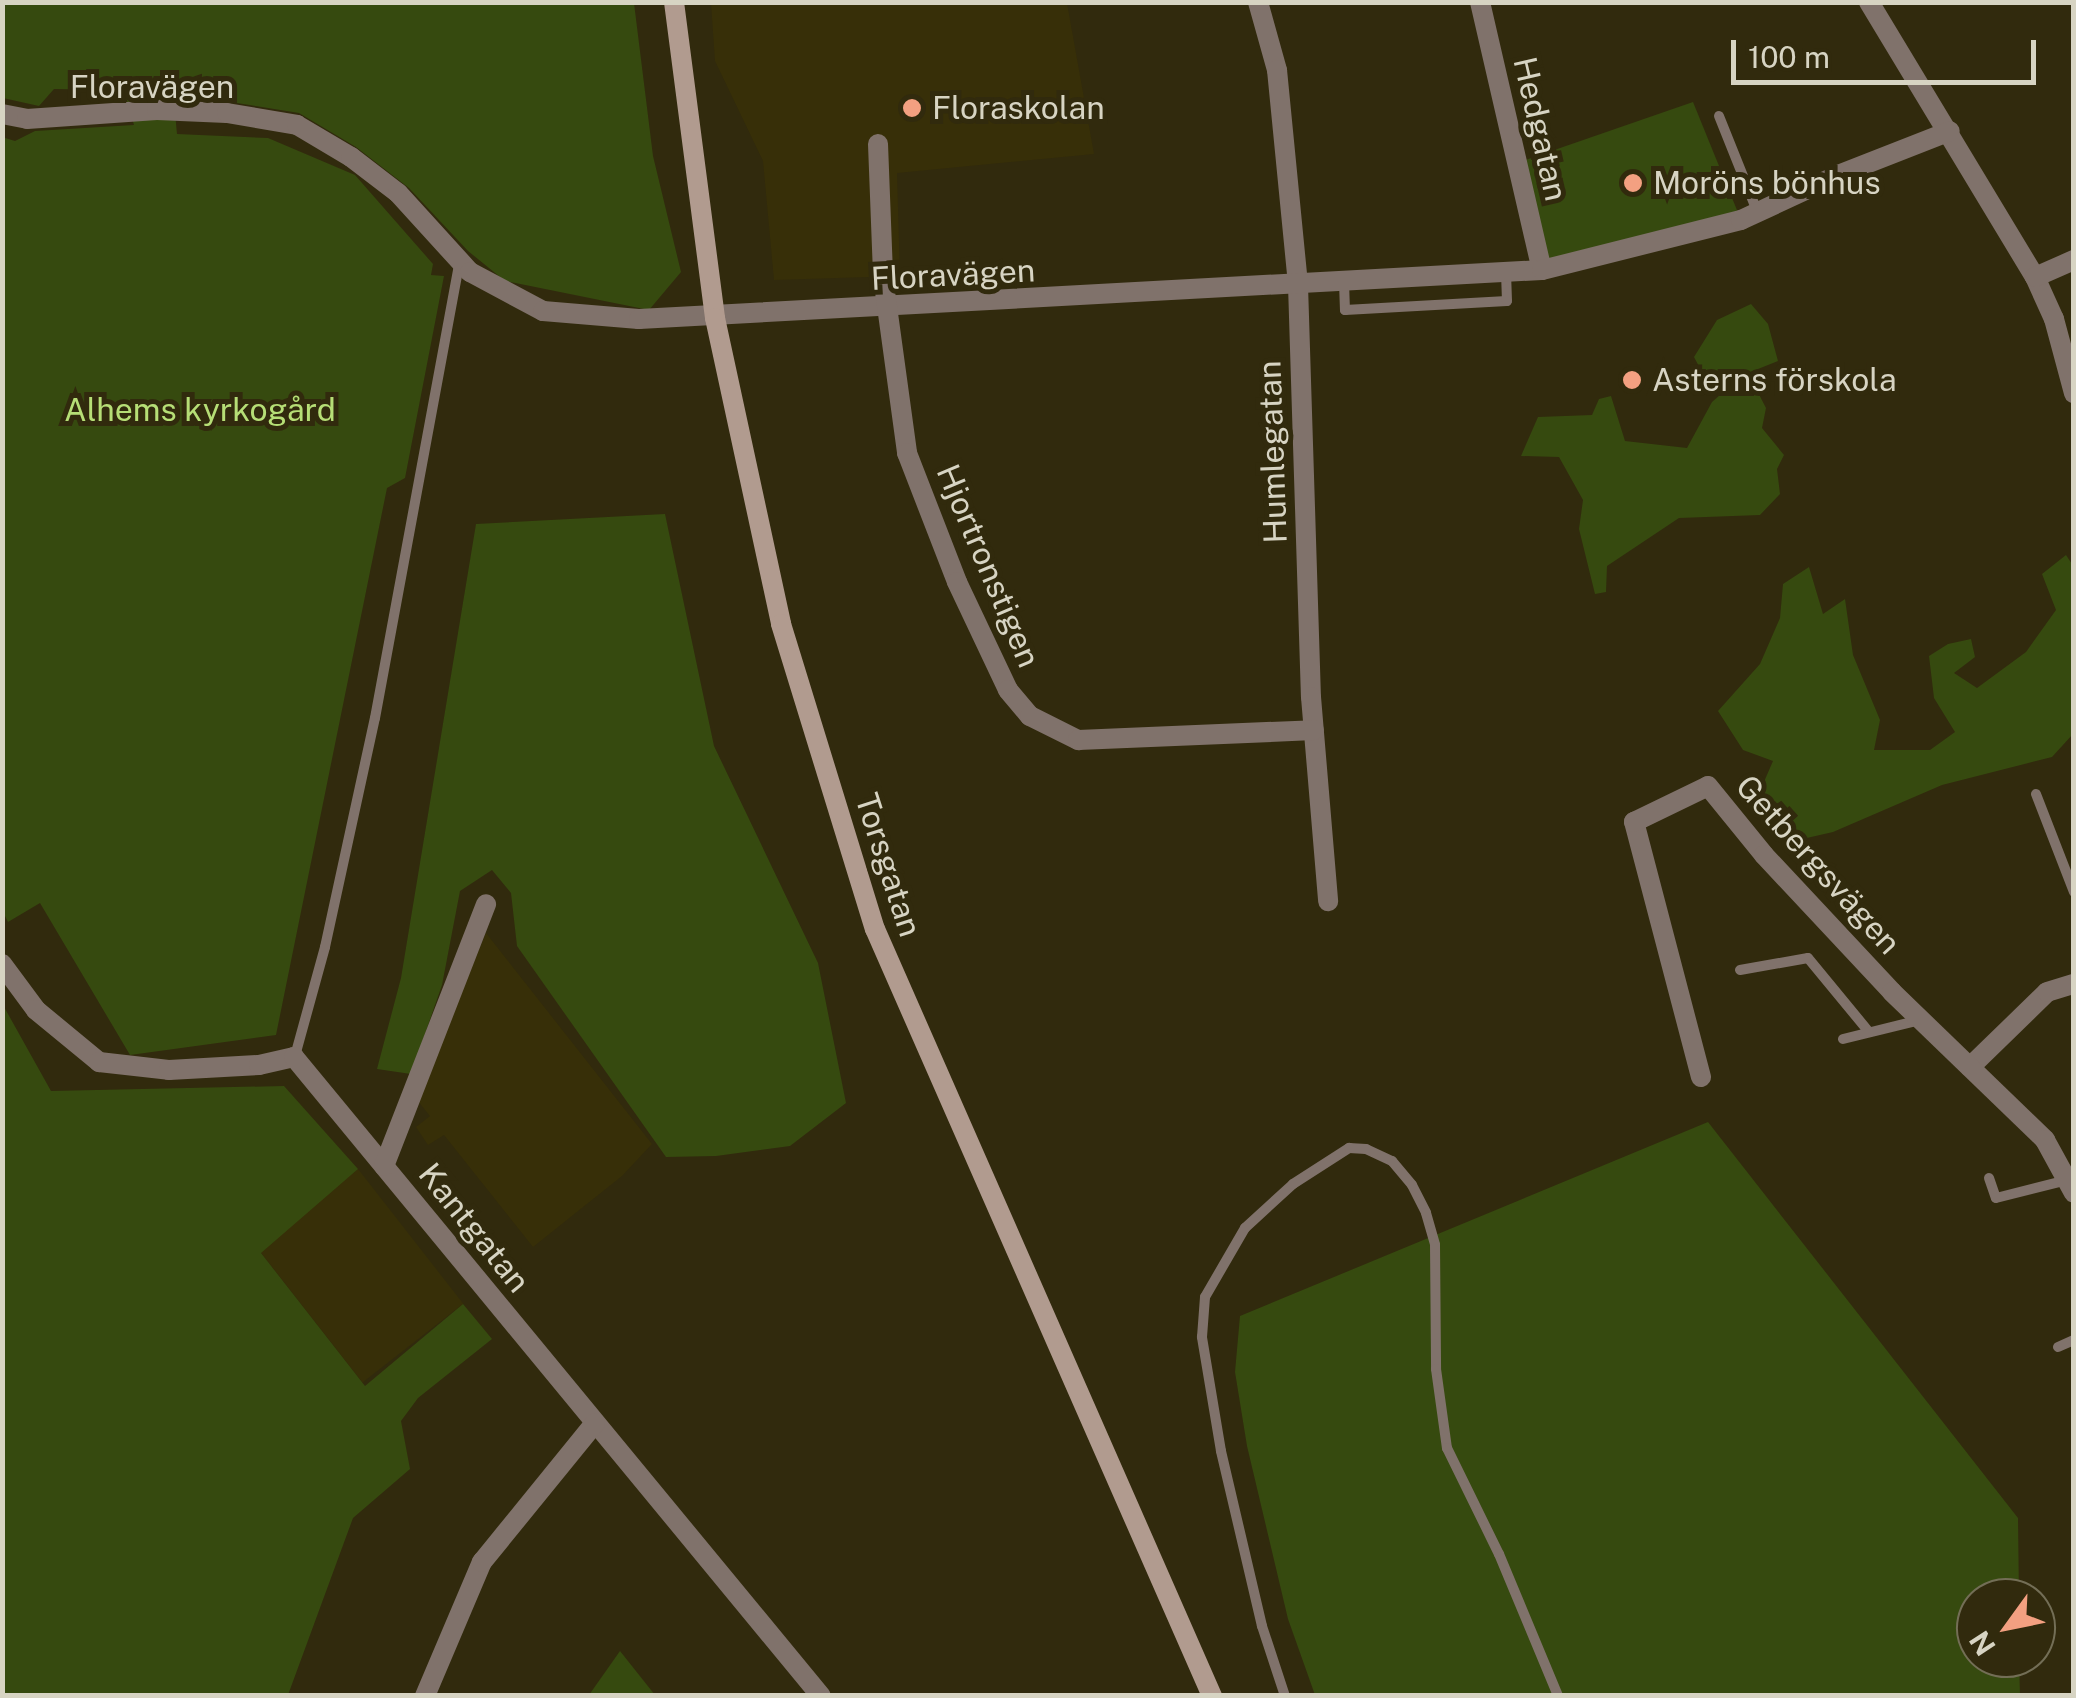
<!DOCTYPE html>
<meta charset="utf-8">
<style>
body{margin:0}
#map{position:relative;width:2076px;height:1698px;overflow:hidden;background:#312a0d;font-family:"Public Sans",sans-serif}
div>[style]{position:absolute}
.built>*{inset:0;background:#372f08;transform-origin:0 0}
.green>*{inset:0;background:#364a0f}
.lane>*{height:10px;margin:-5px;padding:0 5px;transform-origin:5px;border-radius:5px;background:#80726b}
.street>*{height:20px;margin:-10px;padding:0 10px;transform-origin:10px;border-radius:10px;background:#80726b}
.secondary>*{height:20px;margin:-10px;padding:0 10px;transform-origin:10px;border-radius:10px;background:#b19b8f}
.dots>*{width:28px;height:28px;translate:-50% -50%;box-sizing:border-box;border:5px solid #312a0d;border-radius:50%}
span{translate:-50% -50%;white-space:nowrap;text-align:center;line-height:1.15;-webkit-text-stroke:10px #312a0d;paint-order:stroke}
.street-label{font-size:32px;color:#d7d4c3}
.poi-label{font-size:32px;color:#d7d4c3}
.left{translate:0 -50%;text-align:left}
.park-label{font-size:32px;color:#b6de76}
.frame{position:absolute;inset:0;border:5px solid #d7d4c3;pointer-events:none}
.north{position:absolute;left:1956px;top:1578px;width:100px;height:100px;box-sizing:border-box;background:#312a0d;border:2px solid #736e56;border-radius:50%;rotate:237deg;font-size:28px;font-weight:700;line-height:40px;text-align:center;color:#d7d4c3}
.north::after{content:'';display:block;margin:auto;width:35px;height:45px;background:#f3a081;clip-path:polygon(50% 0,100% 100%,50% 72%,0 100%)}
.scale{position:absolute;left:1731px;top:40px;width:305px;height:45px;box-sizing:border-box;border:5px solid #d7d4c3;border-top:0;padding-left:12px;font-size:30px;line-height:35px;white-space:nowrap;color:#d7d4c3;-webkit-text-stroke:8px #312a0d;paint-order:stroke}
</style>
<div id="map">
<div class="built">
<div style="clip-path:polygon(711px 3px,1067px 3px,1094px 154px,897px 173px,900px 276px,774px 280px,763px 161px,715px 61px)"></div>
<div style="clip-path:polygon(486px 933px,652px 1144px,622px 1176px,533px 1247px,444px 1135px,428px 1145px,416px 1127px,430px 1116px,417px 1100px)"></div>
<div style="left:358px;top:1169px;width:171px;height:128px;rotate:52deg"></div>
</div>
<div class="green">
<div style="clip-path:polygon(3px 3px,634px 3px,653px 156px,681px 272px,649px 310px,505px 281px,468px 251px,409px 188px,356px 147px,299px 113px,218px 100px,174px 102px,177px 134px,268px 138px,355px 175px,433px 264px,431px 275px,444px 276px,405px 478px,387px 488px,276px 1035px,130px 1055px,40px 903px,8px 922px,3px 912px,2px 137px,15px 141px,35px 131px,134px 125px,124px 90px,54px 89px,39px 106px,3px 98px)"></div>
<div style="clip-path:polygon(1693px 102px,1741px 220px,1542px 270px,1517px 163px)"></div>
<div style="clip-path:polygon(1751px 304px,1768px 324px,1778px 361px,1748px 373px,1766px 408px,1762px 428px,1784px 455px,1777px 469px,1780px 494px,1760px 515px,1679px 518px,1607px 566px,1606px 592px,1595px 594px,1579px 529px,1583px 500px,1559px 457px,1521px 456px,1538px 417px,1592px 415px,1599px 399px,1611px 396px,1625px 441px,1687px 448px,1712px 402px,1736px 381px,1729px 370px,1703px 374px,1694px 357px,1717px 320px)"></div>
<div style="clip-path:polygon(665px 514px,714px 746px,818px 963px,846px 1103px,790px 1146px,716px 1156px,666px 1157px,517px 946px,511px 893px,492px 870px,460px 891px,442px 985px,411px 1074px,377px 1069px,401px 978px,476px 524px)"></div>
<div style="clip-path:polygon(2066px 555px,2074px 567px,2073px 734px,2052px 757px,1942px 785px,1833px 832px,1798px 840px,1760px 791px,1773px 761px,1743px 750px,1718px 711px,1760px 664px,1780px 618px,1783px 584px,1809px 567px,1823px 614px,1845px 599px,1853px 655px,1880px 720px,1874px 750px,1930px 750px,1955px 732px,1934px 698px,1929px 656px,1948px 644px,1971px 639px,1975px 657px,1954px 673px,1977px 688px,2026px 652px,2056px 610px,2042px 574px)"></div>
<div style="clip-path:polygon(3px 1005px,51px 1091px,284px 1086px,358px 1169px,261px 1253px,365px 1386px,463px 1304px,492px 1339px,418px 1398px,401px 1421px,410px 1469px,353px 1518px,288px 1695px,3px 1695px)"></div>
<div style="clip-path:polygon(1708px 1122px,2018px 1518px,2019px 1598px,1976px 1598px,1976px 1658px,2019px 1658px,2020px 1695px,1315px 1695px,1288px 1619px,1247px 1446px,1235px 1372px,1240px 1316px)"></div>
<div style="clip-path:polygon(620px 1651px,655px 1695px,589px 1695px)"></div>
</div>
<div class="lane">
<div style="left:1719px;top:116px;width:102px;rotate:68.2deg"></div>
<div style="left:1344px;top:282px;width:28px;rotate:88deg"></div>
<div style="left:1345px;top:310px;width:162px;rotate:-3.2deg"></div>
<div style="left:1507px;top:301px;width:29px;rotate:-92deg"></div>
<div style="left:2036px;top:794px;width:105px;rotate:68.8deg"></div>
<div style="left:1740px;top:970px;width:69px;rotate:-10deg"></div>
<div style="left:1808px;top:958px;width:96px;rotate:50.5deg"></div>
<div style="left:1843px;top:1039px;width:79px;rotate:-13.9deg"></div>
<div style="left:295px;top:1056px;width:113px;rotate:-74.6deg"></div>
<div style="left:325px;top:947px;width:234px;rotate:-77.7deg"></div>
<div style="left:375px;top:718px;width:465px;rotate:-79.5deg"></div>
<div style="left:1989px;top:1178px;width:21px;rotate:71deg"></div>
<div style="left:1996px;top:1198px;width:73px;rotate:-14.2deg"></div>
<div style="left:2058px;top:1347px;width:17px;rotate:-24deg"></div>
<div style="left:1285px;top:1696px;width:74px;rotate:-108.2deg"></div>
<div style="left:1262px;top:1626px;width:180px;rotate:-103.2deg"></div>
<div style="left:1221px;top:1451px;width:116px;rotate:-99.5deg"></div>
<div style="left:1202px;top:1337px;width:40px;rotate:-85.7deg"></div>
<div style="left:1205px;top:1297px;width:80px;rotate:-59.9deg"></div>
<div style="left:1245px;top:1228px;width:65px;rotate:-42.5deg"></div>
<div style="left:1293px;top:1184px;width:67px;rotate:-32.7deg"></div>
<div style="left:1349px;top:1148px;width:17px;rotate:3deg"></div>
<div style="left:1366px;top:1149px;width:29px;rotate:25deg"></div>
<div style="left:1392px;top:1161px;width:31px;rotate:50deg"></div>
<div style="left:1412px;top:1185px;width:31px;rotate:63deg"></div>
<div style="left:1426px;top:1213px;width:33px;rotate:74deg"></div>
<div style="left:1435px;top:1245px;width:124px;rotate:89.5deg"></div>
<div style="left:1436px;top:1369px;width:80px;rotate:82.1deg"></div>
<div style="left:1447px;top:1448px;width:118px;rotate:63.9deg"></div>
<div style="left:1499px;top:1554px;width:154px;rotate:67.4deg"></div>
</div>
<div class="street">
<div style="left:1258px;top:2px;width:71px;rotate:74.4deg"></div>
<div style="left:1277px;top:70px;width:216px;rotate:84.4deg"></div>
<div style="left:1298px;top:285px;width:412px;rotate:88.2deg"></div>
<div style="left:1311px;top:697px;width:205px;rotate:85.2deg"></div>
<div style="left:1480px;top:2px;width:275px;rotate:77deg"></div>
<div style="left:1869px;top:2px;width:321px;rotate:58.9deg"></div>
<div style="left:2035px;top:277px;width:46px;rotate:65.7deg"></div>
<div style="left:2054px;top:319px;width:77px;rotate:74.9deg"></div>
<div style="left:2px;top:114px;width:25px;rotate:11deg"></div>
<div style="left:27px;top:119px;width:130px;rotate:-4deg"></div>
<div style="left:157px;top:110px;width:70px;rotate:2.5deg"></div>
<div style="left:227px;top:113px;width:71px;rotate:9.7deg"></div>
<div style="left:297px;top:125px;width:63px;rotate:30.7deg"></div>
<div style="left:351px;top:157px;width:59px;rotate:37.5deg"></div>
<div style="left:398px;top:193px;width:107px;rotate:47.7deg"></div>
<div style="left:470px;top:272px;width:83px;rotate:28.1deg"></div>
<div style="left:543px;top:311px;width:96px;rotate:4.8deg"></div>
<div style="left:639px;top:319px;width:904px;rotate:-3.11deg"></div>
<div style="left:1542px;top:270px;width:205px;rotate:-14.1deg"></div>
<div style="left:1741px;top:220px;width:107px;rotate:-24.9deg"></div>
<div style="left:1838px;top:175px;width:120px;rotate:-21.4deg"></div>
<div style="left:878px;top:144px;width:133px;rotate:87.8deg"></div>
<div style="left:883px;top:277px;width:178px;rotate:82.2deg"></div>
<div style="left:907px;top:453px;width:138px;rotate:68.8deg"></div>
<div style="left:957px;top:582px;width:119px;rotate:64.7deg"></div>
<div style="left:1008px;top:690px;width:34px;rotate:50deg"></div>
<div style="left:1030px;top:716px;width:54px;rotate:26.6deg"></div>
<div style="left:1078px;top:740px;width:236px;rotate:-2.4deg"></div>
<div style="left:2035px;top:277px;width:43px;rotate:-23.6deg"></div>
<div style="left:2px;top:964px;width:57px;rotate:53.5deg"></div>
<div style="left:36px;top:1010px;width:82px;rotate:39.5deg"></div>
<div style="left:99px;top:1062px;width:70px;rotate:6.5deg"></div>
<div style="left:169px;top:1070px;width:90px;rotate:-3.2deg"></div>
<div style="left:259px;top:1065px;width:36px;rotate:-13deg"></div>
<div style="left:294px;top:1057px;width:828px;rotate:50.49deg"></div>
<div style="left:1970px;top:1067px;width:107px;rotate:-44.2deg"></div>
<div style="left:2047px;top:992px;width:28px;rotate:-17deg"></div>
<div style="left:1701px;top:1077px;width:264px;rotate:-104.7deg"></div>
<div style="left:1634px;top:822px;width:82px;rotate:-25.9deg"></div>
<div style="left:1708px;top:786px;width:89px;rotate:50.9deg"></div>
<div style="left:1764px;top:855px;width:187px;rotate:46.9deg"></div>
<div style="left:1892px;top:992px;width:213px;rotate:44deg"></div>
<div style="left:2045px;top:1140px;width:60px;rotate:61.3deg"></div>
<div style="left:384px;top:1166px;width:281px;rotate:-68.7deg"></div>
<div style="left:425px;top:1696px;width:146px;rotate:-67deg"></div>
<div style="left:482px;top:1562px;width:179px;rotate:-50.9deg"></div>
</div>
<div class="secondary">
<div style="left:674px;top:2px;width:319px;rotate:82.6deg"></div>
<div style="left:715px;top:318px;width:313px;rotate:77.8deg"></div>
<div style="left:781px;top:624px;width:319px;rotate:72.9deg"></div>
<div style="left:875px;top:929px;width:838px;rotate:66.28deg"></div>
</div>
<div class="dots">
<div style="left:912px;top:108px;background:#f3a081"></div>
<div style="left:1633px;top:183px;background:#f3a081"></div>
<div style="left:1632px;top:380px;background:#f3a081"></div>
</div>
<div class="street-label">
<span style="left:152px;top:87px">Floravägen</span>
<span style="left:1540px;top:129px;rotate:77deg">Hedgatan</span>
<span style="left:953px;top:275px;rotate:-3deg">Floravägen</span>
<span style="left:1273px;top:452px;rotate:-92deg">Humlegatan</span>
<span style="left:988px;top:566px;rotate:67deg">Hjortronstigen</span>
<span style="left:888px;top:865px;rotate:72deg">Torsgatan</span>
<span style="left:1818px;top:865px;rotate:48deg">Getbergsvägen</span>
<span style="left:474px;top:1228px;rotate:51deg">Kantgatan</span>
</div>
<div class="poi-label">
<span class="left" style="left:932px;top:108px">Floraskolan</span>
<span class="left" style="left:1653px;top:183px">Moröns bönhus</span>
<span class="left" style="left:1652px;top:380px">Asterns förskola</span>
</div>
<div class="park-label">
<span style="left:200px;top:410px">Alhems kyrkogård</span>
</div>
<div class="frame"></div>
<div class="north">N</div>
<div class="scale">100 m</div>
</div>
